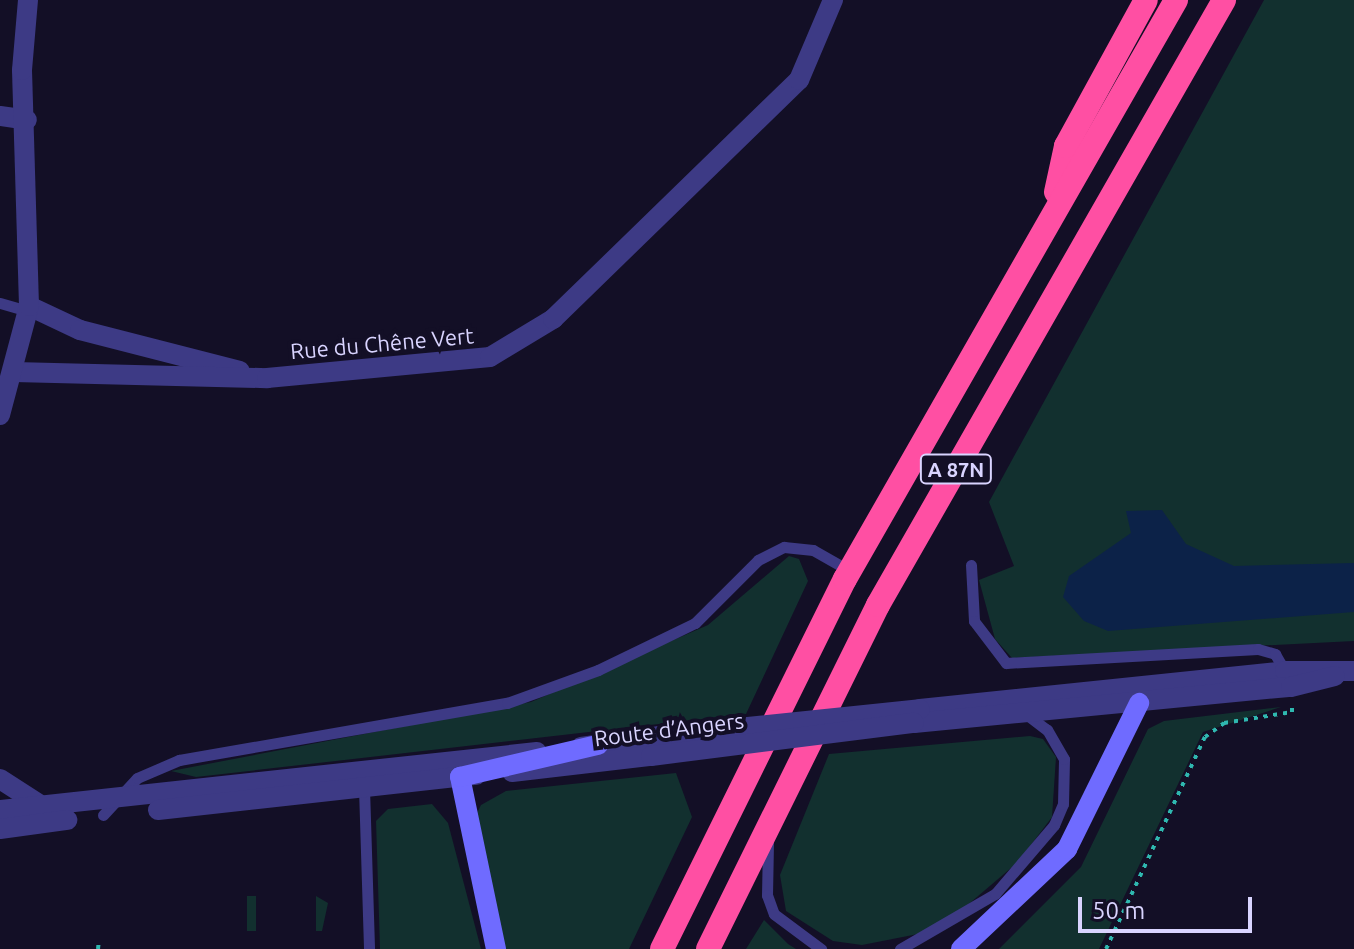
<!DOCTYPE html>
<meta charset="utf-8">
<style>
body{margin:0}
#map{position:relative;width:1354px;height:949px;overflow:hidden;background:#130f26;font-family:Ubuntu,sans-serif}
div>[style]{position:absolute}
.green>*{inset:0;background:#12302f;transform-origin:0 0}
.water>*{inset:0;background:#0c2248}
.path>*{height:4px;margin-top:-2px;transform-origin:0;background:repeating-linear-gradient(90deg,#2fb8b0 0 4px,transparent 0 10px)}
.service>*{height:11px;margin:-5.5px;padding:0 5.5px;transform-origin:5.5px;border-radius:5.5px;background:#3d3a85}
.minor>*{height:20px;margin:-10px;padding:0 10px;transform-origin:10px;border-radius:10px;background:#3d3a85}
.tertiary>*{height:20px;margin:-10px;padding:0 10px;transform-origin:10px;border-radius:10px;background:#3d3a85}
.secondary>*{height:20px;margin:-10px;padding:0 10px;transform-origin:10px;border-radius:10px;background:#6f6bff}
.motorway>*{height:24px;margin:-12px;padding:0 12px;transform-origin:12px;border-radius:12px;background:#ff4fa3}
.tertiary-bridge>*{height:20px;margin:-10px;padding:0 10px;transform-origin:10px;border-radius:10px;background:#3d3a85}
span{translate:-50% -50%;white-space:nowrap;text-align:center;line-height:1.15;-webkit-text-stroke:8px #130f26;paint-order:stroke}
.shield-label span{padding:2px 6px;background:#130f26;border:2px solid;border-radius:6px;-webkit-text-stroke-width:0}
.shield-label{font-size:20px;color:#d9d4ff;font-weight:700}
.street-label{font-size:22px;color:#d9d4ff}
.scale{position:absolute;left:1078px;top:897px;width:174px;height:36px;box-sizing:border-box;border:4px solid #d9d4ff;border-top:0;padding-left:10px;font-size:24px;line-height:28px;white-space:nowrap;color:#d9d4ff;-webkit-text-stroke:6px #130f26;paint-order:stroke}
</style>
<div id="map">
<div class="green">
<div style="clip-path:polygon(1264px 0,1354px 0,1354px 641px,1012px 658px,995px 639px,979px 580px,1014px 566px,989px 502px)"></div>
<div style="clip-path:polygon(789px 556px,799px 559px,808px 581px,746px 714px,196px 777px,171px 771px,531px 702px,708px 625px)"></div>
<div style="clip-path:polygon(1281px 707px,1203px 732px,1099px 949px,999px 949px,1081px 867px,1148px 729px,1164px 721px)"></div>
<div style="clip-path:polygon(1030px 736px,1043px 739px,1056px 757px,1052px 817px,1018px 862px,964px 908px,923px 933px,862px 945px,833px 941px,786px 911px,780px 875px,829px 754px)"></div>
<div style="clip-path:polygon(676px 773px,692px 817px,629px 949px,504px 949px,476px 815px,481px 805px,506px 791px)"></div>
<div style="clip-path:polygon(432px 804px,448px 823px,481px 949px,380px 949px,376px 821px,388px 809px)"></div>
<div style="left:247px;top:896px;width:9px;height:35px"></div>
<div style="clip-path:polygon(316px 896px,328px 903px,322px 931px,316px 931px)"></div>
<div style="clip-path:polygon(764px 920px,788px 944px,796px 949px,746px 949px)"></div>
</div>
<div class="water">
<div style="clip-path:polygon(1162px 510px,1186px 544px,1234px 566px,1354px 563px,1354px 612px,1108px 631px,1084px 621px,1063px 597px,1069px 576px,1131px 533px,1126px 511px)"></div>
</div>
<div class="path">
<div style="left:98px;top:949px;width:9px;rotate:-84deg"></div>
<div style="left:1106px;top:949px;width:234px;rotate:-65deg"></div>
<div style="left:1205px;top:737px;width:24px;rotate:-36deg"></div>
<div style="left:1224px;top:723px;width:69px;rotate:-9.2deg"></div>
<div style="left:1292px;top:712px;width:7px;rotate:-90deg"></div>
</div>
<div class="service">
<div style="left:0;top:303px;width:29px;rotate:16deg"></div>
<div style="left:971px;top:565px;width:56px;rotate:86.9deg"></div>
<div style="left:974px;top:621px;width:53px;rotate:52.7deg"></div>
<div style="left:1006px;top:663px;width:252px;rotate:-3.2deg"></div>
<div style="left:1258px;top:649px;width:18px;rotate:16deg"></div>
<div style="left:1275px;top:654px;width:20px;rotate:60deg"></div>
<div style="left:364px;top:788px;width:161px;rotate:88.2deg"></div>
<div style="left:103px;top:815px;width:50px;rotate:-47.4deg"></div>
<div style="left:137px;top:778px;width:46px;rotate:-23.2deg"></div>
<div style="left:179px;top:760px;width:333px;rotate:-9.9deg"></div>
<div style="left:507px;top:703px;width:97px;rotate:-19.9deg"></div>
<div style="left:598px;top:670px;width:108px;rotate:-25.9deg"></div>
<div style="left:695px;top:623px;width:89px;rotate:-45deg"></div>
<div style="left:758px;top:560px;width:29px;rotate:-27deg"></div>
<div style="left:784px;top:547px;width:29px;rotate:6deg"></div>
<div style="left:813px;top:550px;width:43px;rotate:29.6deg"></div>
<div style="left:768px;top:843px;width:52px;rotate:91.1deg"></div>
<div style="left:767px;top:895px;width:20px;rotate:70deg"></div>
<div style="left:774px;top:914px;width:59px;rotate:36.7deg"></div>
<div style="left:900px;top:949px;width:110px;rotate:-30.1deg"></div>
<div style="left:995px;top:894px;width:91px;rotate:-49.5deg"></div>
<div style="left:1054px;top:825px;width:23px;rotate:-67deg"></div>
<div style="left:1063px;top:804px;width:45px;rotate:-88.7deg"></div>
<div style="left:1064px;top:759px;width:34px;rotate:-120deg"></div>
<div style="left:1047px;top:730px;width:25px;rotate:-143deg"></div>
</div>
<div class="minor">
<div style="left:0;top:116px;width:27px;rotate:8deg"></div>
<div style="left:29px;top:306px;width:56px;rotate:25.2deg"></div>
<div style="left:80px;top:330px;width:165px;rotate:14.4deg"></div>
<div style="left:14px;top:372px;width:253px;rotate:1.4deg"></div>
<div style="left:267px;top:378px;width:224px;rotate:-5.4deg"></div>
<div style="left:490px;top:357px;width:74px;rotate:-31.1deg"></div>
<div style="left:553px;top:319px;width:343px;rotate:-44.2deg"></div>
<div style="left:799px;top:80px;width:87px;rotate:-67deg"></div>
<div style="left:0;top:415px;width:113px;rotate:-75.1deg"></div>
<div style="left:29px;top:306px;width:236px;rotate:-91.7deg"></div>
<div style="left:22px;top:70px;width:70px;rotate:-85.1deg"></div>
<div style="left:0;top:779px;width:54px;rotate:32.8deg"></div>
</div>
<div class="tertiary">
<div style="left:920px;top:709px;width:367px;rotate:-5.9deg"></div>
<div style="left:1285px;top:671px;width:69px"></div>
<div style="left:914px;top:723px;width:379px;rotate:-5.5deg"></div>
<div style="left:1291px;top:687px;width:45px;rotate:-14deg"></div>
<div style="left:581px;top:747px;width:80px;rotate:-7.9deg"></div>
<div style="left:512px;top:772px;width:140px;rotate:-6.6deg"></div>
<div style="left:0;top:810px;width:540px;rotate:-6.16deg"></div>
<div style="left:158px;top:810px;width:320px;rotate:-6.3deg"></div>
<div style="left:0;top:829px;width:68px;rotate:-7.7deg"></div>
</div>
<div class="secondary">
<div style="left:496px;top:949px;width:176px;rotate:-101.8deg"></div>
<div style="left:460px;top:777px;width:142px;rotate:-13.1deg"></div>
<div style="left:961px;top:949px;width:146px;rotate:-43.3deg"></div>
<div style="left:1067px;top:849px;width:163px;rotate:-63.7deg"></div>
</div>
<div class="motorway">
<div style="left:1056px;top:192px;width:47px;rotate:-77.7deg"></div>
<div style="left:1066px;top:146px;width:166px;rotate:-61.3deg"></div>
<div style="left:662px;top:949px;width:413px;rotate:-63.7deg"></div>
<div style="left:845px;top:579px;width:667px;rotate:-60.24deg"></div>
<div style="left:708px;top:949px;width:384px;rotate:-63.7deg"></div>
<div style="left:878px;top:605px;width:697px;rotate:-60.23deg"></div>
</div>
<div class="tertiary-bridge">
<div style="left:660px;top:736px;width:261px;rotate:-5.9deg"></div>
<div style="left:651px;top:756px;width:265px;rotate:-7.2deg"></div>
</div>
<div class="shield-label">
<span style="left:956px;top:469px">A 87N</span>
</div>
<div class="street-label">
<span style="left:382px;top:343px;rotate:-5deg">Rue du Chêne Vert</span>
<span style="left:669px;top:729px;rotate:-7deg">Route d’Angers</span>
</div>
<div class="scale">50 m</div>
</div>
